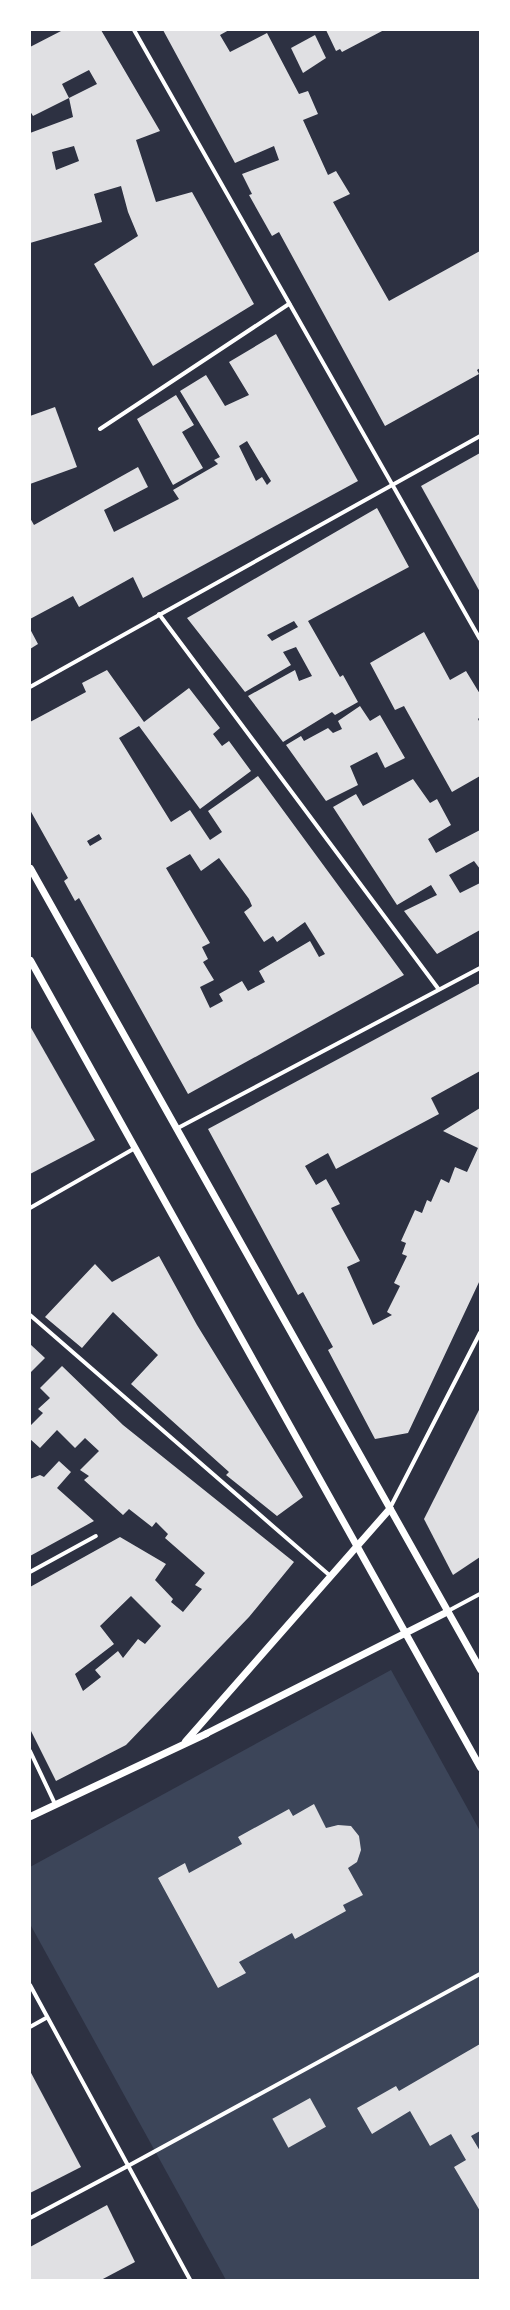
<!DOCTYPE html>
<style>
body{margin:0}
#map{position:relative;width:510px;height:2310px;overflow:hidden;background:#2d3142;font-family:"Alegreya Sans",sans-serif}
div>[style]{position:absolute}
.green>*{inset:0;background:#3c4559}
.building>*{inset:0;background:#e0e0e3;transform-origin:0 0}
.pedestrian>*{height:3.5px;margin:-1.75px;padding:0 1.75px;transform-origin:1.75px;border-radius:1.75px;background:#fff}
.minor>*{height:4px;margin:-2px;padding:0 2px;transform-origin:2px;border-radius:2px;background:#fff}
.tertiary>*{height:7px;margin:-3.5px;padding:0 3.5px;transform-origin:3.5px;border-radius:3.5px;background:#fff}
span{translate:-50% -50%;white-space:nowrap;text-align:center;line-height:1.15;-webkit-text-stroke:3.5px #fff;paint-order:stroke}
.frame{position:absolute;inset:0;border:31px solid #fff;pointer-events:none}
</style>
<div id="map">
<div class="green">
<div style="clip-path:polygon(391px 1670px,480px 1831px,480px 2280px,226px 2280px,30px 1924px,30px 1867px)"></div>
</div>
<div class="building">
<div style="clip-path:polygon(evenodd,63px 30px,101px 30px,160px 131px,136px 140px,156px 202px,192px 192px,254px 304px,153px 366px,94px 264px,138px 236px,128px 212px,121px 186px,94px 194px,102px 222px,30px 243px,30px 133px,73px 117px,69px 98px,97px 84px,89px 70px,62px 84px,69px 98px,33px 116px,30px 111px,30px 47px,63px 30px,74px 146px,79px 161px,56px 170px,52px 152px,74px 146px)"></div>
<div style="clip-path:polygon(163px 30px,229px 30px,220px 35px,230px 52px,267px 33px,299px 94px,308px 91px,318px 114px,303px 120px,328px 175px,336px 171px,350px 194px,333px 202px,389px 301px,480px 251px,480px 368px,477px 370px,479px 374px,385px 426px,279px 232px,272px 236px,249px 195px,252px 194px,242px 174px,279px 160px,274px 146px,235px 163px)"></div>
<div style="clip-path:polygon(326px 30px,384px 30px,342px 52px,340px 49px,336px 51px)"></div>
<div style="clip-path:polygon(315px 35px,326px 58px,303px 73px,291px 48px)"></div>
<div style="clip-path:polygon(evenodd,276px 334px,358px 481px,143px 598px,133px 577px,79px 607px,73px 596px,30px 619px,30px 518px,34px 525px,138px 467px,148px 487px,104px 510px,114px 532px,179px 499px,173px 490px,218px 464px,214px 460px,220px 457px,180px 391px,206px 375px,225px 406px,249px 395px,229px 362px,276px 334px,247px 441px,271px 481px,267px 485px,262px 477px,256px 481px,239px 446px,247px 441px)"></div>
<div style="clip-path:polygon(176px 395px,194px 425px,182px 432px,203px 468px,173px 485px,137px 419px)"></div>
<div style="clip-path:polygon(55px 407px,77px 467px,30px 484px,30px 416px)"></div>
<div style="clip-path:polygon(480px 453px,480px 592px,421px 486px)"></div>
<div style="clip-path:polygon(evenodd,377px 508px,409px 567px,308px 621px,340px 677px,343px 675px,358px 702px,335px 715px,332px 712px,283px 742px,248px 696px,295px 670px,299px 681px,312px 676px,296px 647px,283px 652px,291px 665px,245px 692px,187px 618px,377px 508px,294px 621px,298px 627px,272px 641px,267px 635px,294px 621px)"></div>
<div style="clip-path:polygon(30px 629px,38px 644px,30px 649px)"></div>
<div style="clip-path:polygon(424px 632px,450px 680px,466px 671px,480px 694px,480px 717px,478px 719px,480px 723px,480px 776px,452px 792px,404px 706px,395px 710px,370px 663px)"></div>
<div style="clip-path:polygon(evenodd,107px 670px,144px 722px,189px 688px,220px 728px,213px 734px,222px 746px,229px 741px,251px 771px,200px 809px,139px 726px,119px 738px,171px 822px,190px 810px,210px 840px,222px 832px,208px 811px,258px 776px,404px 975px,188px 1094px,79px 898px,75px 901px,64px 881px,68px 878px,30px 810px,30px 722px,86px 692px,82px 683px,107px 670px,99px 834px,102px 839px,90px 846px,87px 841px,99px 834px,107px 670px,190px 854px,201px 871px,219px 858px,249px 899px,252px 906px,244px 912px,264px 942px,273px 936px,277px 942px,305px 922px,325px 954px,319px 957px,310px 941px,259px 971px,265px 982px,248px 991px,242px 981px,219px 994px,223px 1001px,210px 1008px,200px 987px,214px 980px,203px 962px,208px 959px,202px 947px,210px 943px,166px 868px,190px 854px)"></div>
<div style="clip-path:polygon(360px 706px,370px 721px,380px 715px,405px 758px,385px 768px,377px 752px,350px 766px,358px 785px,326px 801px,286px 745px,301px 736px,304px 741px,328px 728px,333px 733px,342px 729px,338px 721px)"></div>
<div style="clip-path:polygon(413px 779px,430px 803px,437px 799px,451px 825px,428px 839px,436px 853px,480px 830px,480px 869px,474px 861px,449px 875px,460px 893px,480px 883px,480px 930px,437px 954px,404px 911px,437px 895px,431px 885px,397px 905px,333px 807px,356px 794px,363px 806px)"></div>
<div style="clip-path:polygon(480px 983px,480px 1071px,431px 1098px,439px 1114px,336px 1169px,328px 1153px,305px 1166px,316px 1185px,326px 1179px,340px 1204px,331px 1208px,360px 1261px,347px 1267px,373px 1325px,392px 1315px,387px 1312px,400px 1286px,394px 1283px,407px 1256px,402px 1254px,406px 1243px,401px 1241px,415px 1210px,422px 1213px,427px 1200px,431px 1202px,441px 1179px,449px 1183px,455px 1167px,467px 1172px,478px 1148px,443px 1131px,480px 1108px,480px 1280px,408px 1433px,375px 1439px,328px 1350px,333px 1347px,303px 1292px,298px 1295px,208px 1129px)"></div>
<div style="clip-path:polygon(30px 1026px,95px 1140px,30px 1174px)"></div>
<div style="clip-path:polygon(159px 1256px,197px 1325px,303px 1497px,277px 1516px,226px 1475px,229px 1472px,131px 1384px,158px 1355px,113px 1312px,82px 1348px,45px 1317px,95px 1264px,112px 1282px)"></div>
<div style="clip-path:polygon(30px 1344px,45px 1358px,30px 1373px)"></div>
<div style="clip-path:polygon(evenodd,62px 1366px,123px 1425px,294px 1562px,249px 1617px,126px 1745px,56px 1781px,30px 1729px,30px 1587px,120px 1537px,166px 1564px,155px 1580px,173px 1599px,171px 1602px,183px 1612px,202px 1589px,195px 1585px,205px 1573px,165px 1538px,168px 1534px,156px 1522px,152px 1527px,129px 1509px,123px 1515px,84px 1480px,89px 1476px,80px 1470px,99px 1451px,85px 1438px,75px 1448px,57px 1430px,40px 1448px,30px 1439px,30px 1426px,43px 1413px,38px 1409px,50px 1398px,40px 1388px,62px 1366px,131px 1596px,161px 1626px,145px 1644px,138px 1639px,123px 1658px,118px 1651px,95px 1670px,101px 1677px,83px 1691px,75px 1674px,114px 1644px,100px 1626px,131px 1596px)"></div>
<div style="clip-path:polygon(480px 1408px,480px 1557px,453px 1575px,424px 1519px)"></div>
<div style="clip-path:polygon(59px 1461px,71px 1472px,57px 1488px,94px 1521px,30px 1556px,30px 1479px,40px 1475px,44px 1477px)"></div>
<div style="clip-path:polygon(314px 1804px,326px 1828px,338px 1825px,351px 1826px,359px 1836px,361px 1850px,357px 1862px,348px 1868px,363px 1895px,343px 1905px,346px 1911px,295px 1939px,292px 1933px,239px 1962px,246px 1973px,218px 1988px,158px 1878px,185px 1863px,189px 1873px,242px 1844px,238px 1837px,289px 1809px,293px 1816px)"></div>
<div style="clip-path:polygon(480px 2044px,480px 2131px,471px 2136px,480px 2151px,480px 2211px,454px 2167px,466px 2160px,451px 2134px,430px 2146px,410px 2111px,372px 2134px,357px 2108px,396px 2086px,399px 2091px)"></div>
<div style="clip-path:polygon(30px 2071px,81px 2167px,30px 2193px)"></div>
<div style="left:310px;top:2098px;width:33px;height:43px;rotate:61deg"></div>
<div style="clip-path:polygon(107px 2205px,135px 2262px,101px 2280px,30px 2280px,30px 2247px)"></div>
</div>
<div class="pedestrian">
<div style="left:30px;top:2027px;width:18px;rotate:-29deg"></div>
<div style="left:128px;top:2166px;width:401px;rotate:-28.6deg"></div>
</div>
<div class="minor">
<div style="left:134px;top:30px;width:700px;rotate:60.4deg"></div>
<div style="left:100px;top:429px;width:227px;rotate:-33.5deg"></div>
<div style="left:159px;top:614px;width:468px;rotate:53.3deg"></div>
<div style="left:30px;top:687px;width:515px;rotate:-29.15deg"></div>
<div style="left:176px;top:1129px;width:344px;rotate:-27.9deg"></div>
<div style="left:30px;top:1208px;width:121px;rotate:-29.7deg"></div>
<div style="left:30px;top:1315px;width:398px;rotate:41deg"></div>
<div style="left:390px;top:1508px;width:197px;rotate:-62.8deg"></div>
<div style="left:30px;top:1572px;width:75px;rotate:-28.6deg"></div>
<div style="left:448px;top:1611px;width:36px;rotate:-28deg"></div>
<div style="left:30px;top:1751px;width:59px;rotate:64.7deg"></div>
<div style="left:30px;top:1985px;width:336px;rotate:61.5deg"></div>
<div style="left:30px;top:2218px;width:111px;rotate:-28deg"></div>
</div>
<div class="tertiary">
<div style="left:30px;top:868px;width:919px;rotate:60.67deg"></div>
<div style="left:30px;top:960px;width:924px;rotate:60.86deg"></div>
<div style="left:185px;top:1741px;width:310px;rotate:-48.7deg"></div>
<div style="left:30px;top:1816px;width:195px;rotate:-25.2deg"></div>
<div style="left:206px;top:1733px;width:271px;rotate:-26.8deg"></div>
</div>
<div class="frame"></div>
</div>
